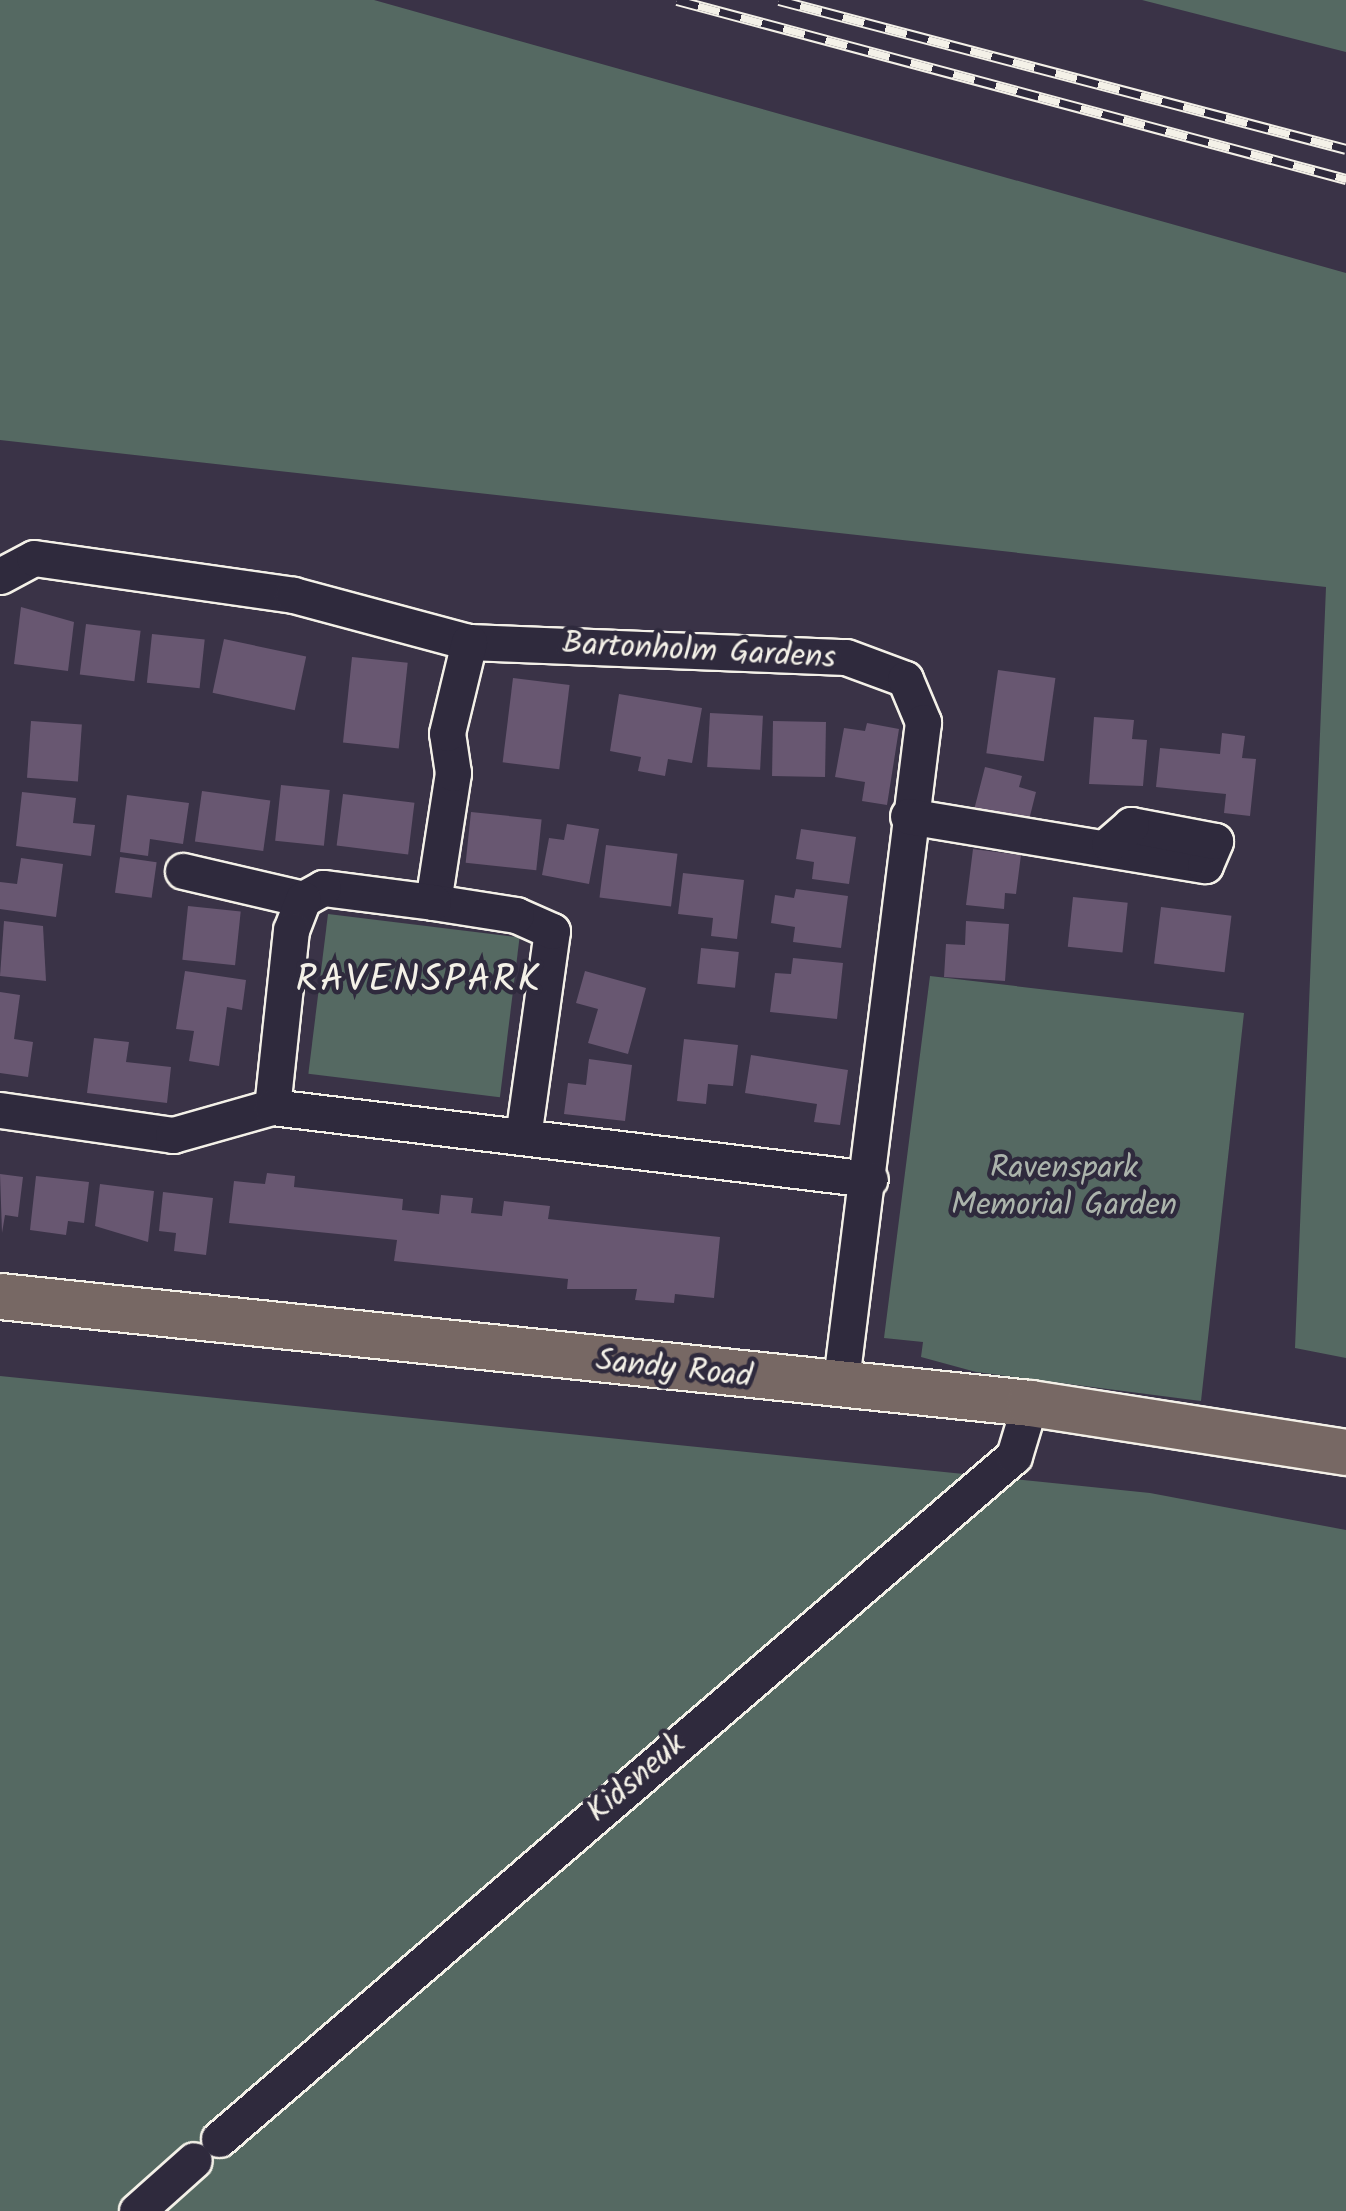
<!DOCTYPE html>
<style>
body{margin:0}
#map{position:relative;width:1346px;height:2211px;overflow:hidden;background:#3a3347;font-family:Kalam,sans-serif}
div>[style]{position:absolute}
.green>*{inset:0;background:#556962;transform-origin:0 0}
.building>*{inset:0;background:#685771;transform-origin:0 0}
.roads{filter:drop-shadow(2px 0 #f4f1e8) drop-shadow(-2px 0 #f4f1e8) drop-shadow(0 2px #f4f1e8) drop-shadow(0 -2px #f4f1e8)}
.minor>*{height:35px;margin:-17.5px;padding:0 17.5px;transform-origin:17.5px;border-radius:17.5px;background:#2f2a3d}
.major>*{height:45px;margin:-22.5px;padding:0 22.5px;transform-origin:22.5px;border-radius:22.5px;background:#776864}
.rail>*{height:11px;margin-top:-5.5px;transform-origin:0;background:repeating-linear-gradient(90deg,#2f2a3d 0 22px,#f4f1e8 0 44px);box-sizing:border-box;border-block:2px solid #f4f1e8}
span{translate:-50% -50%;white-space:nowrap;text-align:center;line-height:1.15;-webkit-text-stroke:9px #2f2a3d;paint-order:stroke}
.street-label{font-size:32px;color:#f4f1e8}
.park-label{font-size:32px;color:#acb4ac}
.quarter-label{font-size:38px;color:#f4f1e8;letter-spacing:2.5px}
</style>
<div id="map">
<div class="green">
<div style="clip-path:polygon(0 0,374px 0,1346px 273px,1346px 1358px,1295px 1348px,1326px 587px,0 440px)"></div>
<div style="clip-path:polygon(1142px 0,1346px 0,1346px 52px)"></div>
<div style="left:328px;top:914px;width:193px;height:161px;rotate:7deg"></div>
<div style="clip-path:polygon(930px 976px,1244px 1013px,1201px 1401px,976px 1372px,921px 1357px,923px 1342px,884px 1338px)"></div>
<div style="clip-path:polygon(0 1376px,1150px 1493px,1346px 1530px,1346px 2211px,0 2211px)"></div>
</div>
<div class="building">
<div style="clip-path:polygon(21px 607px,74px 622px,68px 671px,14px 664px)"></div>
<div style="left:86px;top:624px;width:55px;height:51px;rotate:7deg"></div>
<div style="left:152px;top:634px;width:53px;height:49px;rotate:6deg"></div>
<div style="left:224px;top:639px;width:84px;height:55px;rotate:12deg"></div>
<div style="left:352px;top:657px;width:56px;height:86px;rotate:6deg"></div>
<div style="left:998px;top:670px;width:58px;height:84px;rotate:8deg"></div>
<div style="left:513px;top:678px;width:57px;height:85px;rotate:7deg"></div>
<div style="clip-path:polygon(619px 694px,702px 708px,692px 763px,668px 759px,665px 776px,638px 771px,641px 757px,610px 751px)"></div>
<div style="left:710px;top:713px;width:53px;height:54px;rotate:3deg"></div>
<div style="clip-path:polygon(1094px 717px,1134px 720px,1132px 739px,1147px 740px,1143px 786px,1089px 784px)"></div>
<div style="left:31px;top:721px;width:51px;height:57px;rotate:4deg"></div>
<div style="left:773px;top:721px;width:53px;height:55px;rotate:1deg"></div>
<div style="clip-path:polygon(867px 723px,899px 729px,887px 805px,862px 801px,865px 782px,835px 777px,844px 728px,865px 731px)"></div>
<div style="clip-path:polygon(1222px 733px,1245px 736px,1242px 758px,1256px 759px,1250px 816px,1224px 813px,1226px 794px,1156px 787px,1160px 748px,1220px 754px)"></div>
<div style="clip-path:polygon(985px 767px,1022px 776px,1019px 787px,1036px 792px,1028px 824px,974px 810px)"></div>
<div style="left:281px;top:785px;width:49px;height:56px;rotate:6deg"></div>
<div style="left:202px;top:791px;width:69px;height:51px;rotate:8deg"></div>
<div style="clip-path:polygon(22px 792px,76px 798px,73px 823px,95px 825px,91px 856px,16px 846px)"></div>
<div style="left:343px;top:794px;width:72px;height:52px;rotate:7deg"></div>
<div style="clip-path:polygon(127px 795px,189px 803px,183px 844px,150px 839px,148px 856px,120px 852px)"></div>
<div style="left:471px;top:812px;width:71px;height:51px;rotate:6deg"></div>
<div style="clip-path:polygon(567px 824px,599px 829px,589px 884px,542px 875px,549px 838px,564px 840px)"></div>
<div style="clip-path:polygon(801px 829px,856px 837px,849px 884px,812px 879px,814px 862px,796px 859px)"></div>
<div style="left:606px;top:845px;width:72px;height:53px;rotate:7deg"></div>
<div style="clip-path:polygon(973px 849px,1021px 855px,1016px 894px,1005px 893px,1004px 909px,966px 905px)"></div>
<div style="left:120px;top:857px;width:37px;height:36px;rotate:8deg"></div>
<div style="clip-path:polygon(21px 858px,63px 864px,56px 917px,0 909px,0 882px,17px 884px)"></div>
<div style="clip-path:polygon(683px 873px,744px 880px,737px 939px,711px 936px,713px 918px,678px 914px)"></div>
<div style="clip-path:polygon(796px 889px,848px 896px,841px 948px,793px 942px,795px 927px,771px 923px,775px 895px,794px 898px)"></div>
<div style="left:1073px;top:897px;width:55px;height:50px;rotate:6deg"></div>
<div style="left:188px;top:906px;width:53px;height:54px;rotate:6deg"></div>
<div style="left:1161px;top:907px;width:71px;height:57px;rotate:7deg"></div>
<div style="clip-path:polygon(4px 921px,43px 926px,46px 981px,0 976px)"></div>
<div style="clip-path:polygon(966px 921px,1009px 924px,1005px 981px,944px 977px,946px 944px,965px 945px)"></div>
<div style="left:701px;top:948px;width:38px;height:36px;rotate:6deg"></div>
<div style="clip-path:polygon(793px 958px,843px 963px,837px 1019px,770px 1012px,775px 973px,791px 974px)"></div>
<div style="clip-path:polygon(185px 971px,246px 980px,242px 1010px,227px 1007px,219px 1066px,189px 1061px,194px 1031px,176px 1029px)"></div>
<div style="clip-path:polygon(585px 971px,646px 988px,628px 1054px,588px 1043px,598px 1009px,576px 1003px)"></div>
<div style="clip-path:polygon(0 992px,20px 995px,14px 1039px,33px 1042px,28px 1077px,0 1073px)"></div>
<div style="clip-path:polygon(94px 1038px,129px 1042px,126px 1062px,171px 1067px,167px 1103px,87px 1093px)"></div>
<div style="clip-path:polygon(684px 1039px,738px 1045px,733px 1086px,708px 1084px,706px 1104px,677px 1101px)"></div>
<div style="clip-path:polygon(751px 1055px,848px 1070px,840px 1125px,814px 1122px,817px 1104px,745px 1093px)"></div>
<div style="clip-path:polygon(589px 1059px,632px 1065px,625px 1121px,564px 1114px,568px 1083px,586px 1085px)"></div>
<div style="clip-path:polygon(267px 1173px,295px 1176px,294px 1187px,403px 1199px,402px 1210px,439px 1214px,441px 1195px,473px 1198px,471px 1213px,502px 1216px,504px 1201px,550px 1206px,548px 1219px,720px 1237px,714px 1298px,675px 1294px,674px 1303px,635px 1300px,637px 1289px,567px 1289px,568px 1279px,394px 1261px,397px 1240px,229px 1223px,234px 1181px,265px 1184px)"></div>
<div style="clip-path:polygon(0 1174px,23px 1177px,18px 1217px,5px 1215px,2px 1233px)"></div>
<div style="clip-path:polygon(36px 1176px,89px 1182px,84px 1223px,68px 1221px,66px 1235px,30px 1230px)"></div>
<div style="clip-path:polygon(100px 1184px,154px 1191px,148px 1242px,95px 1226px)"></div>
<div style="clip-path:polygon(163px 1192px,213px 1198px,206px 1255px,174px 1251px,176px 1233px,159px 1231px)"></div>
</div>
<div class="roads">
<div class="minor">
<div style="left:0;top:576px;width:38px;rotate:-28deg"></div>
<div style="left:34px;top:558px;width:262px;rotate:8.1deg"></div>
<div style="left:293px;top:595px;width:182px;rotate:15deg"></div>
<div style="left:469px;top:642px;width:377px;rotate:2.3deg"></div>
<div style="left:846px;top:657px;width:63px;rotate:20.4deg"></div>
<div style="left:905px;top:679px;width:47px;rotate:67.3deg"></div>
<div style="left:923px;top:722px;width:671px;rotate:97.1deg"></div>
<div style="left:908px;top:816px;width:301px;rotate:9.4deg"></div>
<div style="left:1205px;top:865px;width:26px;rotate:-67deg"></div>
<div style="left:1215px;top:841px;width:86px;rotate:-169.2deg"></div>
<div style="left:1131px;top:825px;width:29px;rotate:139deg"></div>
<div style="left:183px;top:871px;width:123px;rotate:13.1deg"></div>
<div style="left:433px;top:902px;width:131px;rotate:-81.2deg"></div>
<div style="left:453px;top:773px;width:40px;rotate:-98.5deg"></div>
<div style="left:447px;top:733px;width:94px;rotate:-76.4deg"></div>
<div style="left:0;top:1110px;width:175px;rotate:8.2deg"></div>
<div style="left:173px;top:1135px;width:103px;rotate:-15.8deg"></div>
<div style="left:523px;top:1137px;width:208px;rotate:-82deg"></div>
<div style="left:552px;top:931px;width:39px;rotate:-156deg"></div>
<div style="left:516px;top:915px;width:84px;rotate:-171.1deg"></div>
<div style="left:433px;top:902px;width:111px;rotate:-172.7deg"></div>
<div style="left:323px;top:888px;width:23px;rotate:151deg"></div>
<div style="left:303px;top:899px;width:33px;rotate:111deg"></div>
<div style="left:291px;top:930px;width:178px;rotate:96.1deg"></div>
<div style="left:272px;top:1107px;width:602px;rotate:6.87deg"></div>
<div style="left:219px;top:2139px;width:1048px;rotate:-40.67deg"></div>
<div style="left:1014px;top:1456px;width:55px;rotate:-73.2deg"></div>
<div style="left:137px;top:2211px;width:76px;rotate:-41.8deg"></div>
</div>
<div class="major">
<div style="left:0;top:1296px;width:1036px;rotate:5.93deg"></div>
<div style="left:1030px;top:1403px;width:320px;rotate:8.8deg"></div>
</div>
</div>
<div class="rail">
<div style="left:677px;top:0;width:693px;rotate:14.98deg"></div>
<div style="left:779px;top:0;width:586px;rotate:14.72deg"></div>
</div>
<div class="street-label">
<span style="left:699px;top:652px;rotate:3deg">Bartonholm Gardens</span>
<span style="left:674px;top:1370px;rotate:6deg">Sandy Road</span>
<span style="left:637px;top:1779px;rotate:-41deg">Kidsneuk</span>
</div>
<div class="park-label">
<span style="left:1064px;top:1188px">Ravenspark<br>Memorial Garden</span>
</div>
<div class="quarter-label">
<span style="left:419px;top:982px">RAVENSPARK</span>
</div>
</div>
